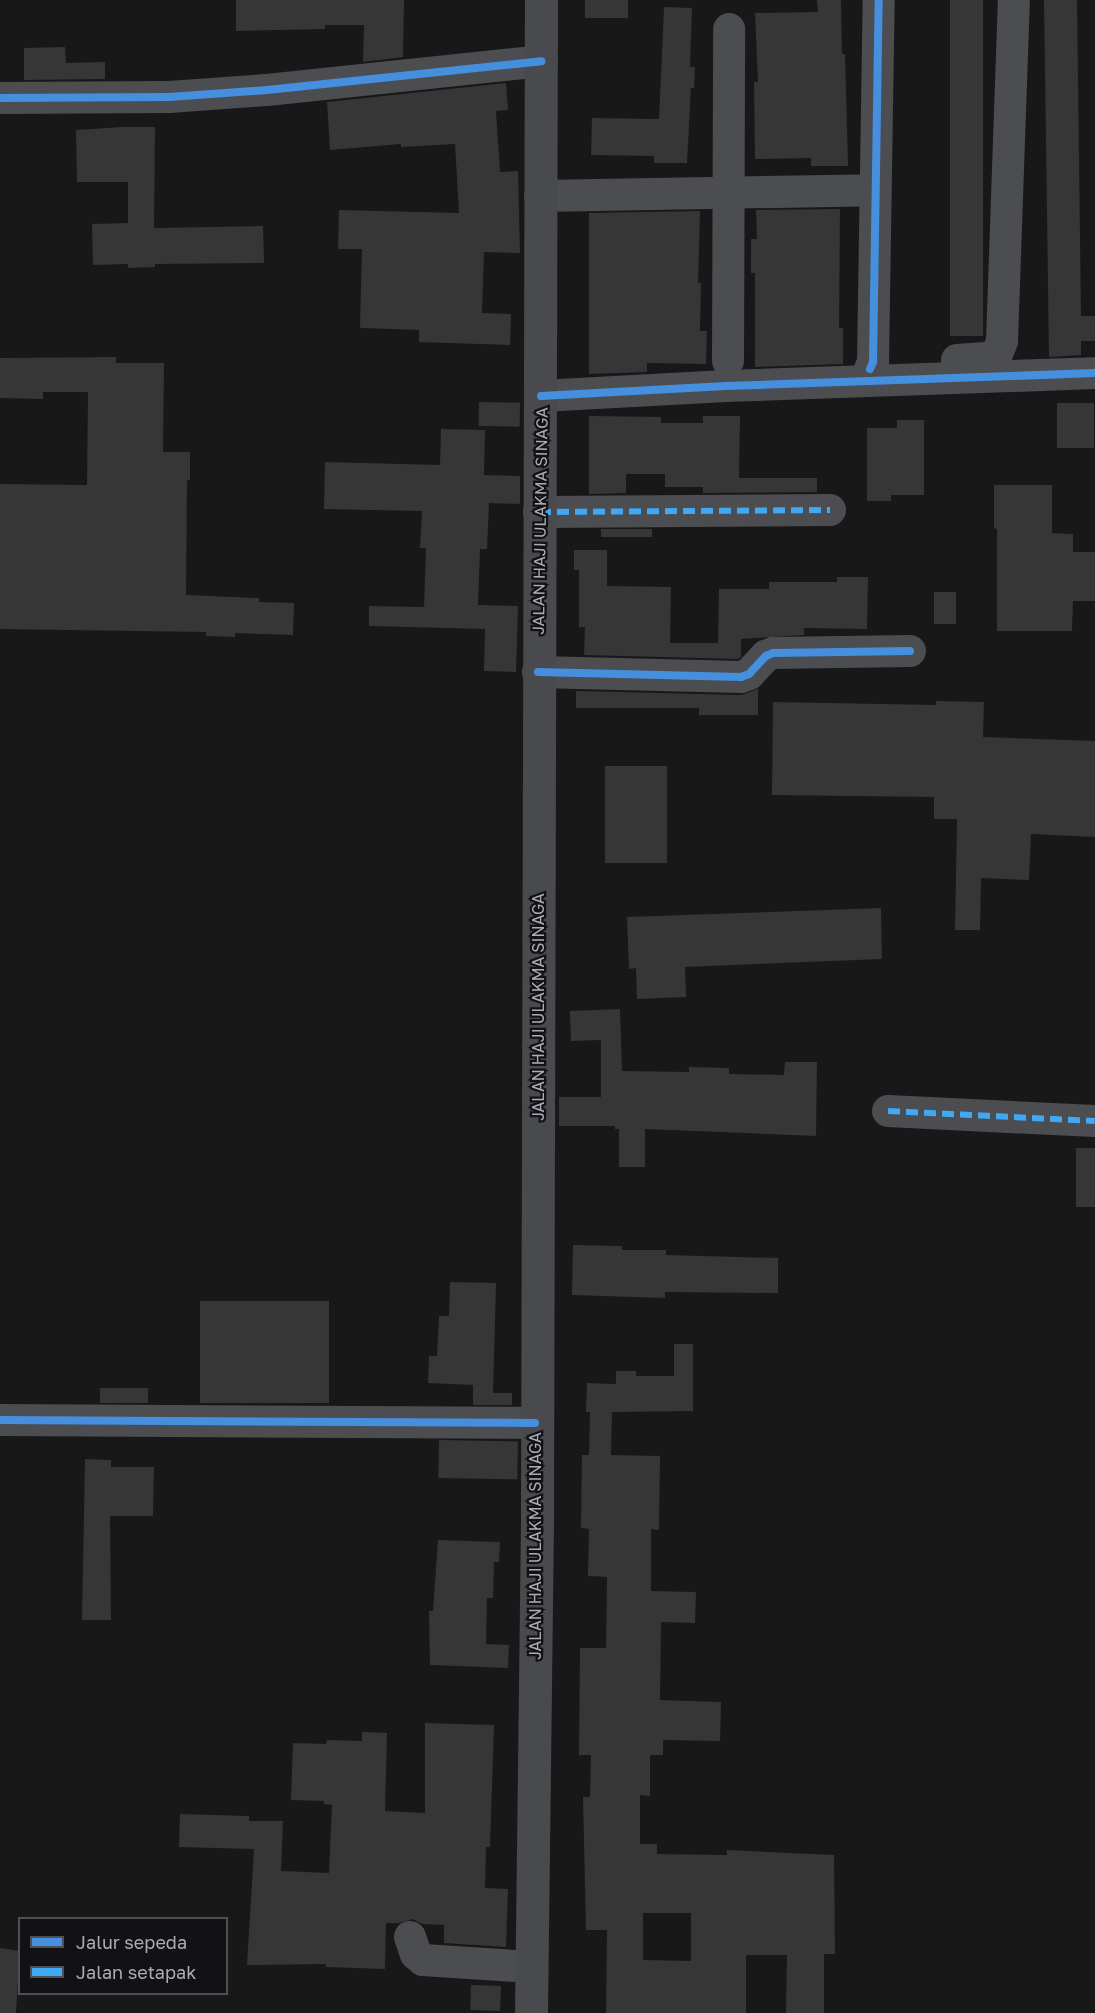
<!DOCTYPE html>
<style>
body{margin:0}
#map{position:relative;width:1095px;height:2013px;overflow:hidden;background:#181818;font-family:"Golos Text",sans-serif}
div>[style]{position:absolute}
.building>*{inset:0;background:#363637;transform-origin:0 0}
.minor>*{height:32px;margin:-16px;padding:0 16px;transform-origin:16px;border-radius:16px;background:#4c4d51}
.major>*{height:33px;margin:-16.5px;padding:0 16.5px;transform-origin:16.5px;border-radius:16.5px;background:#494a4d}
.quiet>*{height:6px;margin-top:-3px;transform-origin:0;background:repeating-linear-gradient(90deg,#3fa9f5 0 12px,transparent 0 18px)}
.cycleway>*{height:8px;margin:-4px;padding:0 4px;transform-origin:4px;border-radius:4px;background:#468fdf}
span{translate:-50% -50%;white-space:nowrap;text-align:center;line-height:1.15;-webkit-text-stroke:4.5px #121214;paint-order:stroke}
.street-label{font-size:16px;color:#aaadb9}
.legend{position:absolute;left:18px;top:1917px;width:210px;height:78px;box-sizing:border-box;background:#121214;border:2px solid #4f5056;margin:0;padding:8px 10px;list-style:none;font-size:18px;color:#aaadb9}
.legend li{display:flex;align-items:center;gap:12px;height:30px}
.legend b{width:30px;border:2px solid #4f5056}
</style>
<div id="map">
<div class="building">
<div style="clip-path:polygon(236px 0,404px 0,403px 57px,363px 62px,364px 25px,325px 25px,325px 29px,236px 31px)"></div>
<div style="left:585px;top:0;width:43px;height:18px"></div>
<div style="clip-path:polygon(817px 0,841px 0,842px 54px,845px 54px,848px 166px,811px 166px,811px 158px,755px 159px,754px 82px,758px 82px,755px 13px,818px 12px)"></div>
<div style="left:950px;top:0;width:33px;height:336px"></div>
<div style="clip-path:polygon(1044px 0,1077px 0,1081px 316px,1095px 316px,1095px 341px,1081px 341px,1081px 355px,1049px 357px)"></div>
<div style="clip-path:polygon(664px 7px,692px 8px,690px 67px,695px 67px,694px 88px,691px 88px,687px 163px,654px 163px,654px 156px,591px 155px,592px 118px,659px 119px)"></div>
<div style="clip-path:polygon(65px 47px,66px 63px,105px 62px,105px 79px,24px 80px,24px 48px)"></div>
<div style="clip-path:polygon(506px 83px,508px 110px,496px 111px,500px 172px,518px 171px,520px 253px,484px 252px,482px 313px,511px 314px,510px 345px,419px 342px,419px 330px,360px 328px,362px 249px,338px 249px,339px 210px,459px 213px,455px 144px,401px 147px,401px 144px,330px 150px,327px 102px)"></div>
<div style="clip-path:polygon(123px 127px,155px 127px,154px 228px,263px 226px,264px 263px,155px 264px,155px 267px,128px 268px,128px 264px,93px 265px,92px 224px,128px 223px,128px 182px,77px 182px,76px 130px)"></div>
<div style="clip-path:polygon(840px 209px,839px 328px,843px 328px,843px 364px,755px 367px,755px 273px,751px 273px,751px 239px,757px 239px,756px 210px)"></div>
<div style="clip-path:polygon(700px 211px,698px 283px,701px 283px,700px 331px,707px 331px,706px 364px,647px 363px,647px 372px,589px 374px,589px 213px)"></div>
<div style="clip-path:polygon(116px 357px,116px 363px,164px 363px,163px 452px,190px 452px,190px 480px,187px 480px,186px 595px,259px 598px,259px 602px,294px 603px,293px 635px,235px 633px,235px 637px,206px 636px,206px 632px,0 629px,0 484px,87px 485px,88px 392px,43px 392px,43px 399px,0 398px,0 358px)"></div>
<div style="left:479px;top:402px;width:41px;height:24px;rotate:1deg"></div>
<div style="left:1057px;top:403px;width:37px;height:45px"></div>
<div style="clip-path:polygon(589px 416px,661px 417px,661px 423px,703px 423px,703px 416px,740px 416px,739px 478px,817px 478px,817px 492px,703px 493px,703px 487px,665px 487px,665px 474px,626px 474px,626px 493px,589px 494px)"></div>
<div style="clip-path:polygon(897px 420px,924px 420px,924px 495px,891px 495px,891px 501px,867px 501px,867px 428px,897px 428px)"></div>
<div style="clip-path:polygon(441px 429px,485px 430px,484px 475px,520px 476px,520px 504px,489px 503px,487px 549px,480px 549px,478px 605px,518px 606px,516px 672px,484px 671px,485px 629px,369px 626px,369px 606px,424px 607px,426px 548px,420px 548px,422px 511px,324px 509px,325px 462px,440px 465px)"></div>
<div style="clip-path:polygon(994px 485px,1052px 485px,1052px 533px,1073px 534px,1073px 552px,1095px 552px,1095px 601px,1073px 601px,1072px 631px,997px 631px,997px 529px,994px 528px)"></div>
<div style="left:652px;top:529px;width:8px;height:51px;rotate:90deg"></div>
<div style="clip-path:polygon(574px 550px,607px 550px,607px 586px,671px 587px,670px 643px,718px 643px,719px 589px,769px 589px,769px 582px,837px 582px,837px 577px,868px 577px,867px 629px,804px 628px,804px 635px,741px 639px,741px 657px,738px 659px,584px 655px,585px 627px,579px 627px,579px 570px,574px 570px)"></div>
<div style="left:934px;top:592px;width:22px;height:32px"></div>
<div style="clip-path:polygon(758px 689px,758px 715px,699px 715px,699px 708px,576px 708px,576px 691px,741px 695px)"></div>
<div style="clip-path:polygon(936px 701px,984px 702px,983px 737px,1095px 741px,1095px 837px,1031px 834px,1029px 880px,981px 878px,980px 930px,955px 930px,957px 819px,934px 819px,934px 797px,772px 795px,773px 702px,936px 705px)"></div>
<div style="left:605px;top:766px;width:62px;height:97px"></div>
<div style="clip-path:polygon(881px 908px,882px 959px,685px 967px,686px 997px,637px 999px,636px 968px,629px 969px,627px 917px)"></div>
<div style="clip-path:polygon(620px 1009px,622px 1071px,689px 1072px,689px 1067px,729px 1068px,729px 1074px,784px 1075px,785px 1062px,817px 1062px,816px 1136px,645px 1129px,645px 1167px,619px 1167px,619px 1129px,615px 1129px,615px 1126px,559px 1126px,559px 1097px,601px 1097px,601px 1040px,571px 1041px,570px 1011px)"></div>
<div style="left:1076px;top:1148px;width:19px;height:59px"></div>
<div style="clip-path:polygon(573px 1245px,622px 1246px,622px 1250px,666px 1250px,666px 1255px,778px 1258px,778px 1293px,665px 1292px,665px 1298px,572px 1295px)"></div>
<div style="clip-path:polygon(450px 1282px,496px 1283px,493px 1393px,512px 1393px,512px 1405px,473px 1405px,473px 1385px,428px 1383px,429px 1356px,437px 1356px,439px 1316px,449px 1316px)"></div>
<div style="left:200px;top:1301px;width:129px;height:102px"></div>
<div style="clip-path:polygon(evenodd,674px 1344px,693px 1344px,693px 1411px,612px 1412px,611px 1455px,660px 1456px,659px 1530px,651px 1529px,651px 1591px,696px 1592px,695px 1623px,661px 1622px,660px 1700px,721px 1702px,720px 1741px,663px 1740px,663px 1755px,650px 1755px,650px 1796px,640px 1795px,640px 1844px,657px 1844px,657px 1854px,727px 1855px,727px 1850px,834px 1855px,835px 1954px,824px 1954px,824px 2013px,786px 2013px,787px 1955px,746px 1955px,746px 2013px,606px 2013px,607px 1930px,586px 1930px,583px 1797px,590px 1797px,591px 1755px,579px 1755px,580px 1648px,606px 1648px,607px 1577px,588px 1576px,589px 1529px,581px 1528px,582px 1455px,589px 1455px,590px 1412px,586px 1412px,587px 1383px,616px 1384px,616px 1371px,636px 1371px,636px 1376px,674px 1376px,674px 1344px,643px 1913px,691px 1913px,691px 1961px,643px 1960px,643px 1913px)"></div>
<div style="left:100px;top:1388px;width:48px;height:15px"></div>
<div style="left:439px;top:1440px;width:79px;height:38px;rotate:1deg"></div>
<div style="clip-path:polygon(85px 1459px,111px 1460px,111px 1467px,154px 1467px,153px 1516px,110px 1516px,111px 1620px,82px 1620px)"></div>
<div style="clip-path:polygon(438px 1540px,500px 1542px,499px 1562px,494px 1562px,493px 1598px,487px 1598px,486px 1644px,509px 1645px,508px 1668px,430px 1665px,429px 1611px,433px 1611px)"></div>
<div style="clip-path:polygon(425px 1723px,494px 1725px,490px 1847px,486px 1847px,485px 1888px,508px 1889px,506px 1947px,444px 1943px,444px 1925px,422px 1924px,413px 1919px,399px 1923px,386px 1923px,385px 1969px,326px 1967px,326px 1964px,247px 1965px,254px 1849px,179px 1847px,180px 1814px,249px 1816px,249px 1821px,283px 1821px,281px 1871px,329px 1873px,332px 1805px,324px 1804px,324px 1801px,291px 1800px,293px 1743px,326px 1744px,327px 1740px,362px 1741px,362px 1732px,387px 1733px,385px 1811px,425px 1813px)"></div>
<div style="clip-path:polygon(0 1948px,20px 1951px,16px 2013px,0 2013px)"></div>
<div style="left:471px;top:1985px;width:30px;height:25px;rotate:2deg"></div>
</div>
<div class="minor">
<div style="left:0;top:98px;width:169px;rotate:-0.3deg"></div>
<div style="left:169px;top:97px;width:98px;rotate:-4.1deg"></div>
<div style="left:267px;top:90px;width:276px;rotate:-6deg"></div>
<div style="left:540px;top:196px;width:335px;rotate:-1deg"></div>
<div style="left:957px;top:360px;width:39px;rotate:-4deg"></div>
<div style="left:996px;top:357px;width:17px;rotate:-69deg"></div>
<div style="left:1002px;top:341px;width:341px;rotate:-88deg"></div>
<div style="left:728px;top:361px;width:332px;rotate:-89.8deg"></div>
<div style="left:870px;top:369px;width:8px;rotate:-67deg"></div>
<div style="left:873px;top:362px;width:362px;rotate:-89.1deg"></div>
<div style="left:541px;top:396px;width:185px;rotate:-3.1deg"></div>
<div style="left:726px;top:386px;width:369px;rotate:-2deg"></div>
<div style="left:539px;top:512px;width:291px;rotate:-0.4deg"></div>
<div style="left:538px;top:672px;width:203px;rotate:1.4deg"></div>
<div style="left:741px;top:677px;width:9px;rotate:-21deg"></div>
<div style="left:749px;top:674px;width:25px;rotate:-47deg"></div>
<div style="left:766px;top:656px;width:8px;rotate:-23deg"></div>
<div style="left:773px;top:653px;width:137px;rotate:-0.8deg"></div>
<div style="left:888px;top:1111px;width:207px;rotate:2.8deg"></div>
<div style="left:0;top:1420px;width:535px;rotate:0.32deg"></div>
<div style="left:410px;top:1937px;width:18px;rotate:71deg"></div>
<div style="left:416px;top:1954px;width:9px;rotate:41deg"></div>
<div style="left:423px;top:1960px;width:108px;rotate:3.7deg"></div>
</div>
<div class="major">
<div style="left:531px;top:2013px;width:496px;rotate:-89.3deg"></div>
<div style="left:537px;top:1517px;width:1517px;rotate:-89.85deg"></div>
</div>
<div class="quiet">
<div style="left:539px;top:512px;width:291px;rotate:-0.4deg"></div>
<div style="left:888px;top:1111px;width:207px;rotate:2.8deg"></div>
</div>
<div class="cycleway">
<div style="left:0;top:98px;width:169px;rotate:-0.3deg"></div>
<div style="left:169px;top:97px;width:98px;rotate:-4.1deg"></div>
<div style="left:267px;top:90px;width:276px;rotate:-6deg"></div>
<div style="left:870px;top:369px;width:8px;rotate:-67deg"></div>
<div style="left:873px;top:362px;width:362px;rotate:-89.1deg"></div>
<div style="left:541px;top:396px;width:185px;rotate:-3.1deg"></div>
<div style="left:726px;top:386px;width:369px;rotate:-2deg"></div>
<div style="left:538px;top:672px;width:203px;rotate:1.4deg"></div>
<div style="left:741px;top:677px;width:9px;rotate:-21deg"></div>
<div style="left:749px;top:674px;width:25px;rotate:-47deg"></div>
<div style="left:766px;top:656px;width:8px;rotate:-23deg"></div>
<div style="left:773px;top:653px;width:137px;rotate:-0.8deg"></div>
<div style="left:0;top:1420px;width:535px;rotate:0.32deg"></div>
</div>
<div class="street-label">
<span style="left:540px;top:521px;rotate:-89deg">JALAN HAJI ULAKMA SINAGA</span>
<span style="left:538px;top:1007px;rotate:-90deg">JALAN HAJI ULAKMA SINAGA</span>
<span style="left:535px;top:1546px;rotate:-90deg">JALAN HAJI ULAKMA SINAGA</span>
</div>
<ul class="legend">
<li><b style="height:8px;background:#468fdf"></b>Jalur sepeda</li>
<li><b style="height:8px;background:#3fa9f5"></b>Jalan setapak</li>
</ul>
</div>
